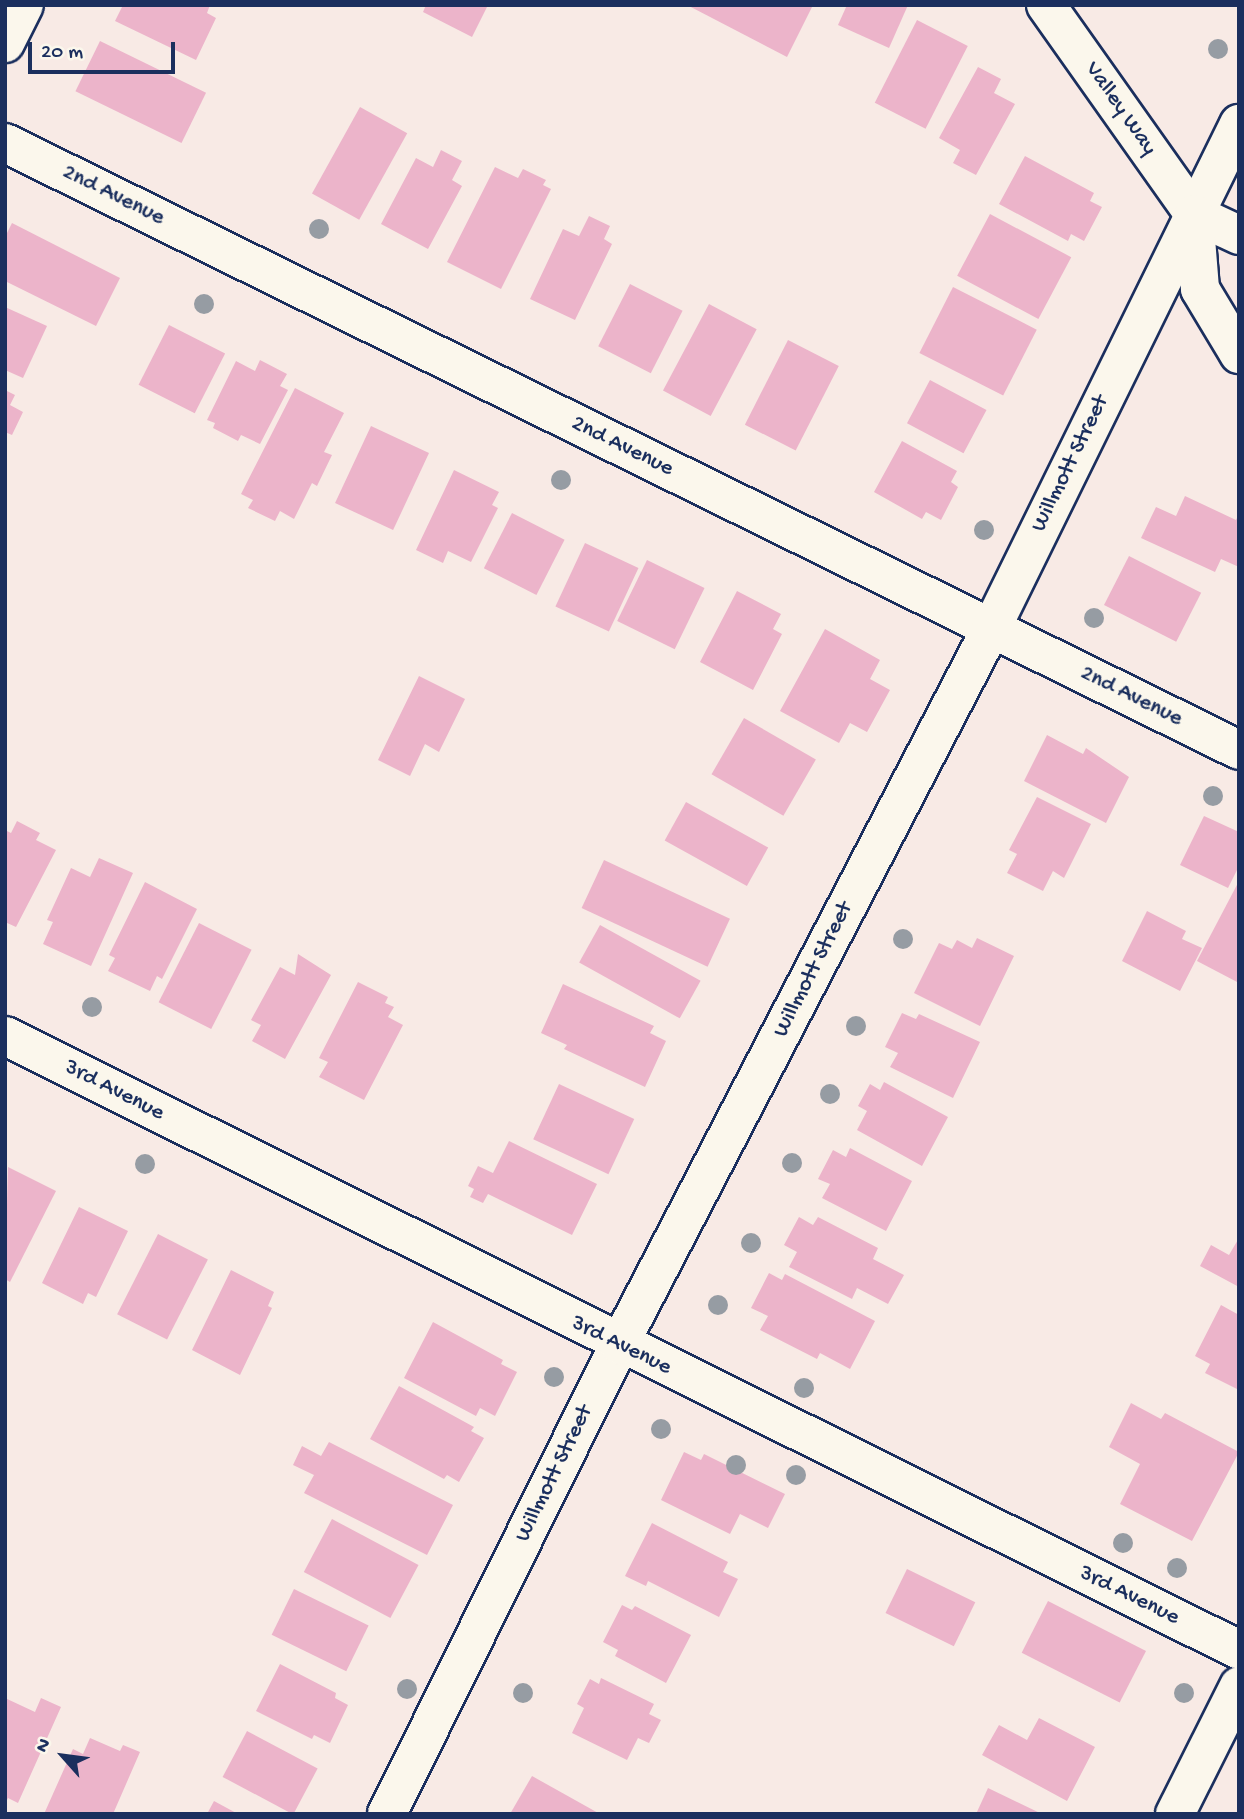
<!DOCTYPE html>
<style>
body{margin:0}
#map{position:relative;width:1244px;height:1819px;overflow:hidden;background:#f8eae5;font-family:"Gochi Hand",sans-serif}
div>[style]{position:absolute}
.building>*{inset:0;background:#ecb4ca;transform-origin:0 0}
.roads{filter:drop-shadow(2px 0 #1b2f5e) drop-shadow(-2px 0 #1b2f5e) drop-shadow(0 2px #1b2f5e) drop-shadow(0 -2px #1b2f5e)}
.street>*{height:38px;margin:-19px;padding:0 19px;transform-origin:19px;border-radius:19px;background:#fbf7ec}
.secondary>*{height:38px;margin:-19px;padding:0 19px;transform-origin:19px;border-radius:19px;background:#fbf7ec}
.trees>*{width:20px;height:20px;margin:-10px;border-radius:50%;background:#969ca3}
span{translate:-50% -50%;white-space:nowrap;text-align:center;line-height:1.15;-webkit-text-stroke:6px #fbf7ec;paint-order:stroke}
.street-label{font-size:23px;color:#1b2f5e}
.frame{position:absolute;inset:0;border:7px solid #1b2f5e;pointer-events:none}
.north{position:absolute;left:28px;top:1721px;width:70px;height:70px;-webkit-text-stroke:5px #fbf7ec;paint-order:stroke;rotate:298deg;font-size:19px;font-weight:700;line-height:28px;text-align:center;color:#1b2f5e}
.north::after{content:'';display:block;margin:auto;width:24px;height:32px;background:#1b2f5e;clip-path:polygon(50% 0,100% 100%,50% 72%,0 100%)}
.scale{position:absolute;left:28px;top:42px;width:147px;height:32px;box-sizing:border-box;border:4px solid #1b2f5e;border-top:0;padding-left:9px;font-size:21px;line-height:24px;white-space:nowrap;color:#1b2f5e;-webkit-text-stroke:5px #fbf7ec;paint-order:stroke}
</style>
<div id="map">
<div class="building">
<div style="clip-path:polygon(123px 5px,210px 5px,207px 13px,216px 18px,196px 60px,115px 21px)"></div>
<div style="clip-path:polygon(426px 5px,488px 5px,472px 37px,423px 12px)"></div>
<div style="clip-path:polygon(687px 5px,813px 5px,787px 57px)"></div>
<div style="clip-path:polygon(847px 5px,908px 5px,889px 48px,838px 25px)"></div>
<div style="left:917px;top:20px;width:57px;height:93px;rotate:27deg"></div>
<div style="left:100px;top:41px;width:118px;height:56px;rotate:26deg"></div>
<div style="clip-path:polygon(978px 67px,1001px 79px,994px 93px,1015px 104px,976px 175px,953px 163px,960px 150px,939px 138px)"></div>
<div style="left:360px;top:107px;width:54px;height:99px;rotate:29deg"></div>
<div style="clip-path:polygon(441px 150px,462px 161px,452px 180px,462px 186px,428px 249px,381px 224px,416px 158px,433px 167px)"></div>
<div style="clip-path:polygon(1025px 156px,1094px 193px,1090px 201px,1102px 207px,1084px 241px,1071px 234px,1068px 241px,999px 204px)"></div>
<div style="clip-path:polygon(495px 167px,518px 178px,523px 169px,546px 180px,543px 185px,551px 189px,501px 289px,447px 262px)"></div>
<div style="left:990px;top:214px;width:92px;height:70px;rotate:28deg"></div>
<div style="clip-path:polygon(589px 216px,610px 226px,604px 239px,612px 244px,575px 320px,530px 299px,563px 229px,579px 236px)"></div>
<div style="clip-path:polygon(12px 223px,120px 278px,96px 326px,5px 281px,5px 237px)"></div>
<div style="left:630px;top:284px;width:59px;height:70px;rotate:27deg"></div>
<div style="left:953px;top:287px;width:94px;height:74px;rotate:27deg"></div>
<div style="left:709px;top:304px;width:54px;height:98px;rotate:28deg"></div>
<div style="clip-path:polygon(5px 307px,47px 326px,23px 378px,5px 370px)"></div>
<div style="left:169px;top:325px;width:63px;height:67px;rotate:27deg"></div>
<div style="left:788px;top:340px;width:57px;height:95px;rotate:27deg"></div>
<div style="clip-path:polygon(260px 360px,287px 374px,280px 386px,288px 390px,260px 444px,241px 435px,238px 441px,213px 428px,215px 423px,207px 420px,236px 361px,255px 371px)"></div>
<div style="left:930px;top:380px;width:64px;height:49px;rotate:28deg"></div>
<div style="clip-path:polygon(295px 388px,344px 413px,324px 452px,332px 455px,317px 486px,312px 483px,294px 519px,280px 511px,275px 521px,248px 508px,253px 500px,241px 494px)"></div>
<div style="clip-path:polygon(5px 390px,15px 395px,10px 405px,23px 412px,12px 435px,5px 432px)"></div>
<div style="left:371px;top:426px;width:64px;height:85px;rotate:25deg"></div>
<div style="clip-path:polygon(902px 441px,957px 471px,951px 482px,958px 487px,941px 520px,926px 512px,922px 519px,874px 492px)"></div>
<div style="clip-path:polygon(454px 470px,499px 492px,492px 505px,498px 508px,471px 562px,448px 551px,443px 563px,416px 550px)"></div>
<div style="clip-path:polygon(1185px 496px,1236px 520px,1239px 514px,1239px 567px,1221px 559px,1215px 572px,1141px 538px,1156px 507px,1176px 516px)"></div>
<div style="left:512px;top:513px;width:59px;height:62px;rotate:27deg"></div>
<div style="left:585px;top:543px;width:59px;height:70px;rotate:25deg"></div>
<div style="left:1129px;top:556px;width:81px;height:55px;rotate:27deg"></div>
<div style="left:647px;top:560px;width:64px;height:68px;rotate:26deg"></div>
<div style="clip-path:polygon(737px 591px,781px 614px,773px 629px,782px 634px,753px 690px,700px 662px)"></div>
<div style="clip-path:polygon(825px 629px,880px 660px,870px 679px,890px 690px,867px 732px,850px 723px,839px 743px,780px 711px)"></div>
<div style="clip-path:polygon(419px 676px,465px 699px,439px 752px,425px 744px,410px 776px,378px 760px)"></div>
<div style="left:744px;top:718px;width:83px;height:65px;rotate:30deg"></div>
<div style="clip-path:polygon(1047px 735px,1083px 754px,1086px 748px,1129px 777px,1106px 823px,1024px 781px)"></div>
<div style="clip-path:polygon(1037px 797px,1091px 824px,1064px 878px,1053px 871px,1043px 891px,1007px 873px,1017px 854px,1009px 850px)"></div>
<div style="left:686px;top:802px;width:94px;height:44px;rotate:29deg"></div>
<div style="clip-path:polygon(1204px 816px,1239px 832px,1239px 866px,1228px 888px,1180px 865px)"></div>
<div style="clip-path:polygon(17px 821px,40px 833px,36px 840px,56px 850px,16px 927px,5px 922px,5px 830px,11px 833px)"></div>
<div style="clip-path:polygon(99px 858px,133px 873px,91px 966px,43px 944px,53px 922px,47px 920px,71px 868px,90px 877px)"></div>
<div style="left:604px;top:860px;width:139px;height:53px;rotate:25deg"></div>
<div style="clip-path:polygon(1239px 881px,1239px 983px,1197px 961px)"></div>
<div style="clip-path:polygon(145px 882px,197px 909px,162px 979px,157px 976px,150px 991px,108px 971px,115px 958px,109px 955px)"></div>
<div style="clip-path:polygon(1147px 911px,1186px 931px,1182px 939px,1202px 948px,1180px 991px,1122px 961px)"></div>
<div style="left:199px;top:923px;width:59px;height:89px;rotate:27deg"></div>
<div style="left:600px;top:925px;width:115px;height:43px;rotate:29deg"></div>
<div style="clip-path:polygon(977px 938px,1014px 956px,980px 1026px,914px 993px,939px 943px,952px 949px,957px 940px,972px 948px)"></div>
<div style="clip-path:polygon(298px 954px,331px 975px,285px 1059px,252px 1041px,261px 1025px,251px 1020px,280px 967px,295px 975px)"></div>
<div style="clip-path:polygon(358px 982px,388px 997px,385px 1003px,394px 1007px,388px 1017px,403px 1025px,364px 1100px,319px 1077px,328px 1062px,319px 1058px)"></div>
<div style="clip-path:polygon(563px 984px,654px 1026px,650px 1033px,666px 1041px,645px 1087px,564px 1049px,567px 1045px,541px 1033px)"></div>
<div style="clip-path:polygon(902px 1013px,916px 1019px,919px 1014px,980px 1042px,953px 1098px,890px 1067px,898px 1053px,885px 1047px)"></div>
<div style="clip-path:polygon(884px 1082px,948px 1117px,922px 1166px,857px 1130px,867px 1111px,858px 1106px,870px 1084px,880px 1090px)"></div>
<div style="left:559px;top:1084px;width:83px;height:61px;rotate:25deg"></div>
<div style="clip-path:polygon(509px 1141px,597px 1184px,572px 1235px,488px 1194px,483px 1203px,470px 1197px,474px 1189px,468px 1186px,478px 1166px,493px 1173px)"></div>
<div style="clip-path:polygon(850px 1148px,912px 1181px,886px 1231px,822px 1198px,830px 1184px,818px 1179px,833px 1150px,846px 1157px)"></div>
<div style="clip-path:polygon(8px 1167px,56px 1191px,10px 1282px,5px 1279px)"></div>
<div style="clip-path:polygon(79px 1207px,128px 1231px,96px 1297px,88px 1293px,83px 1304px,42px 1283px)"></div>
<div style="clip-path:polygon(799px 1217px,813px 1225px,818px 1217px,878px 1248px,873px 1259px,904px 1275px,888px 1304px,857px 1288px,852px 1299px,789px 1267px,797px 1252px,784px 1245px)"></div>
<div style="left:158px;top:1234px;width:56px;height:90px;rotate:27deg"></div>
<div style="clip-path:polygon(1239px 1238px,1239px 1287px,1200px 1266px,1211px 1245px,1229px 1255px)"></div>
<div style="clip-path:polygon(231px 1270px,274px 1292px,268px 1306px,272px 1308px,240px 1375px,192px 1350px)"></div>
<div style="clip-path:polygon(769px 1273px,782px 1280px,785px 1274px,875px 1321px,850px 1369px,820px 1353px,817px 1359px,760px 1330px,768px 1316px,751px 1308px)"></div>
<div style="clip-path:polygon(1221px 1305px,1239px 1315px,1239px 1390px,1205px 1373px,1210px 1364px,1195px 1356px)"></div>
<div style="clip-path:polygon(433px 1322px,503px 1360px,501px 1364px,517px 1372px,495px 1416px,480px 1408px,476px 1416px,404px 1378px)"></div>
<div style="clip-path:polygon(399px 1386px,474px 1427px,471px 1431px,484px 1438px,459px 1482px,447px 1475px,444px 1479px,370px 1439px)"></div>
<div style="clip-path:polygon(1131px 1403px,1161px 1419px,1165px 1413px,1239px 1452px,1192px 1541px,1120px 1504px,1140px 1464px,1109px 1447px)"></div>
<div style="clip-path:polygon(329px 1442px,453px 1505px,427px 1555px,304px 1493px,314px 1475px,293px 1465px,302px 1446px,321px 1456px)"></div>
<div style="clip-path:polygon(684px 1452px,701px 1460px,704px 1454px,785px 1494px,768px 1528px,740px 1514px,730px 1534px,661px 1500px)"></div>
<div style="left:332px;top:1519px;width:98px;height:60px;rotate:28deg"></div>
<div style="clip-path:polygon(652px 1523px,728px 1562px,723px 1572px,738px 1579px,719px 1617px,648px 1581px,646px 1586px,625px 1576px)"></div>
<div style="left:907px;top:1569px;width:76px;height:49px;rotate:26deg"></div>
<div style="left:294px;top:1589px;width:83px;height:51px;rotate:26deg"></div>
<div style="left:1048px;top:1601px;width:110px;height:58px;rotate:27deg"></div>
<div style="clip-path:polygon(622px 1605px,632px 1610px,635px 1606px,691px 1635px,666px 1683px,615px 1656px,618px 1650px,603px 1642px)"></div>
<div style="clip-path:polygon(280px 1664px,336px 1693px,335px 1698px,348px 1705px,330px 1743px,314px 1735px,312px 1739px,256px 1711px)"></div>
<div style="clip-path:polygon(601px 1678px,654px 1704px,649px 1714px,661px 1720px,649px 1743px,638px 1738px,627px 1760px,572px 1733px,584px 1708px,577px 1704px,590px 1679px,599px 1684px)"></div>
<div style="clip-path:polygon(5px 1698px,35px 1712px,41px 1698px,61px 1707px,18px 1803px,8px 1798px,5px 1804px)"></div>
<div style="clip-path:polygon(1039px 1718px,1095px 1747px,1067px 1801px,982px 1755px,999px 1725px,1027px 1740px)"></div>
<div style="left:247px;top:1731px;width:80px;height:52px;rotate:28deg"></div>
<div style="clip-path:polygon(90px 1738px,120px 1751px,123px 1745px,140px 1752px,113px 1814px,44px 1814px,73px 1749px,83px 1754px)"></div>
<div style="clip-path:polygon(532px 1776px,600px 1814px,510px 1814px)"></div>
<div style="clip-path:polygon(988px 1788px,1042px 1814px,976px 1814px)"></div>
<div style="clip-path:polygon(214px 1801px,238px 1814px,207px 1814px)"></div>
</div>
<div class="roads">
<div class="street">
<div style="left:5px;top:143px;width:1375px;rotate:26.19deg"></div>
<div style="left:5px;top:1036px;width:1378px;rotate:26.45deg"></div>
<div style="left:387px;top:1814px;width:523px;rotate:-63.68deg"></div>
<div style="left:619px;top:1345px;width:807px;rotate:-62.55deg"></div>
<div style="left:991px;top:629px;width:563px;rotate:-63.84deg"></div>
</div>
<div class="secondary">
<div style="left:1046px;top:5px;width:256px;rotate:54.7deg"></div>
<div style="left:1194px;top:214px;width:50px;rotate:25deg"></div>
<div style="left:5px;top:43px;width:42px;rotate:-63.4deg"></div>
<div style="left:1194px;top:214px;width:75px;rotate:85.4deg"></div>
<div style="left:1200px;top:289px;width:76px;rotate:59deg"></div>
<div style="left:1175px;top:1814px;width:143px;rotate:-63.4deg"></div>
</div>
</div>
<div class="trees">
<div style="left:1218px;top:49px"></div>
<div style="left:319px;top:229px"></div>
<div style="left:204px;top:304px"></div>
<div style="left:561px;top:480px"></div>
<div style="left:984px;top:530px"></div>
<div style="left:1094px;top:618px"></div>
<div style="left:1213px;top:796px"></div>
<div style="left:903px;top:939px"></div>
<div style="left:92px;top:1007px"></div>
<div style="left:856px;top:1026px"></div>
<div style="left:830px;top:1094px"></div>
<div style="left:792px;top:1163px"></div>
<div style="left:145px;top:1164px"></div>
<div style="left:751px;top:1243px"></div>
<div style="left:718px;top:1305px"></div>
<div style="left:554px;top:1377px"></div>
<div style="left:804px;top:1388px"></div>
<div style="left:661px;top:1429px"></div>
<div style="left:736px;top:1465px"></div>
<div style="left:796px;top:1475px"></div>
<div style="left:1123px;top:1543px"></div>
<div style="left:1177px;top:1568px"></div>
<div style="left:407px;top:1689px"></div>
<div style="left:523px;top:1693px"></div>
<div style="left:1184px;top:1693px"></div>
</div>
<div class="street-label">
<span style="left:1120px;top:109px;rotate:55deg">Valley Way</span>
<span style="left:113px;top:196px;rotate:26deg">2nd Avenue</span>
<span style="left:622px;top:447px;rotate:26deg">2nd Avenue</span>
<span style="left:1071px;top:464px;rotate:-64deg">Willmott Street</span>
<span style="left:1131px;top:697px;rotate:26deg">2nd Avenue</span>
<span style="left:814px;top:970px;rotate:-63deg">Willmott Street</span>
<span style="left:114px;top:1091px;rotate:27deg">3rd Avenue</span>
<span style="left:621px;top:1346px;rotate:26deg">3rd Avenue</span>
<span style="left:555px;top:1474px;rotate:-64deg">Willmott Street</span>
<span style="left:1129px;top:1596px;rotate:26deg">3rd Avenue</span>
</div>
<div class="frame"></div>
<div class="north">N</div>
<div class="scale">20 m</div>
</div>
